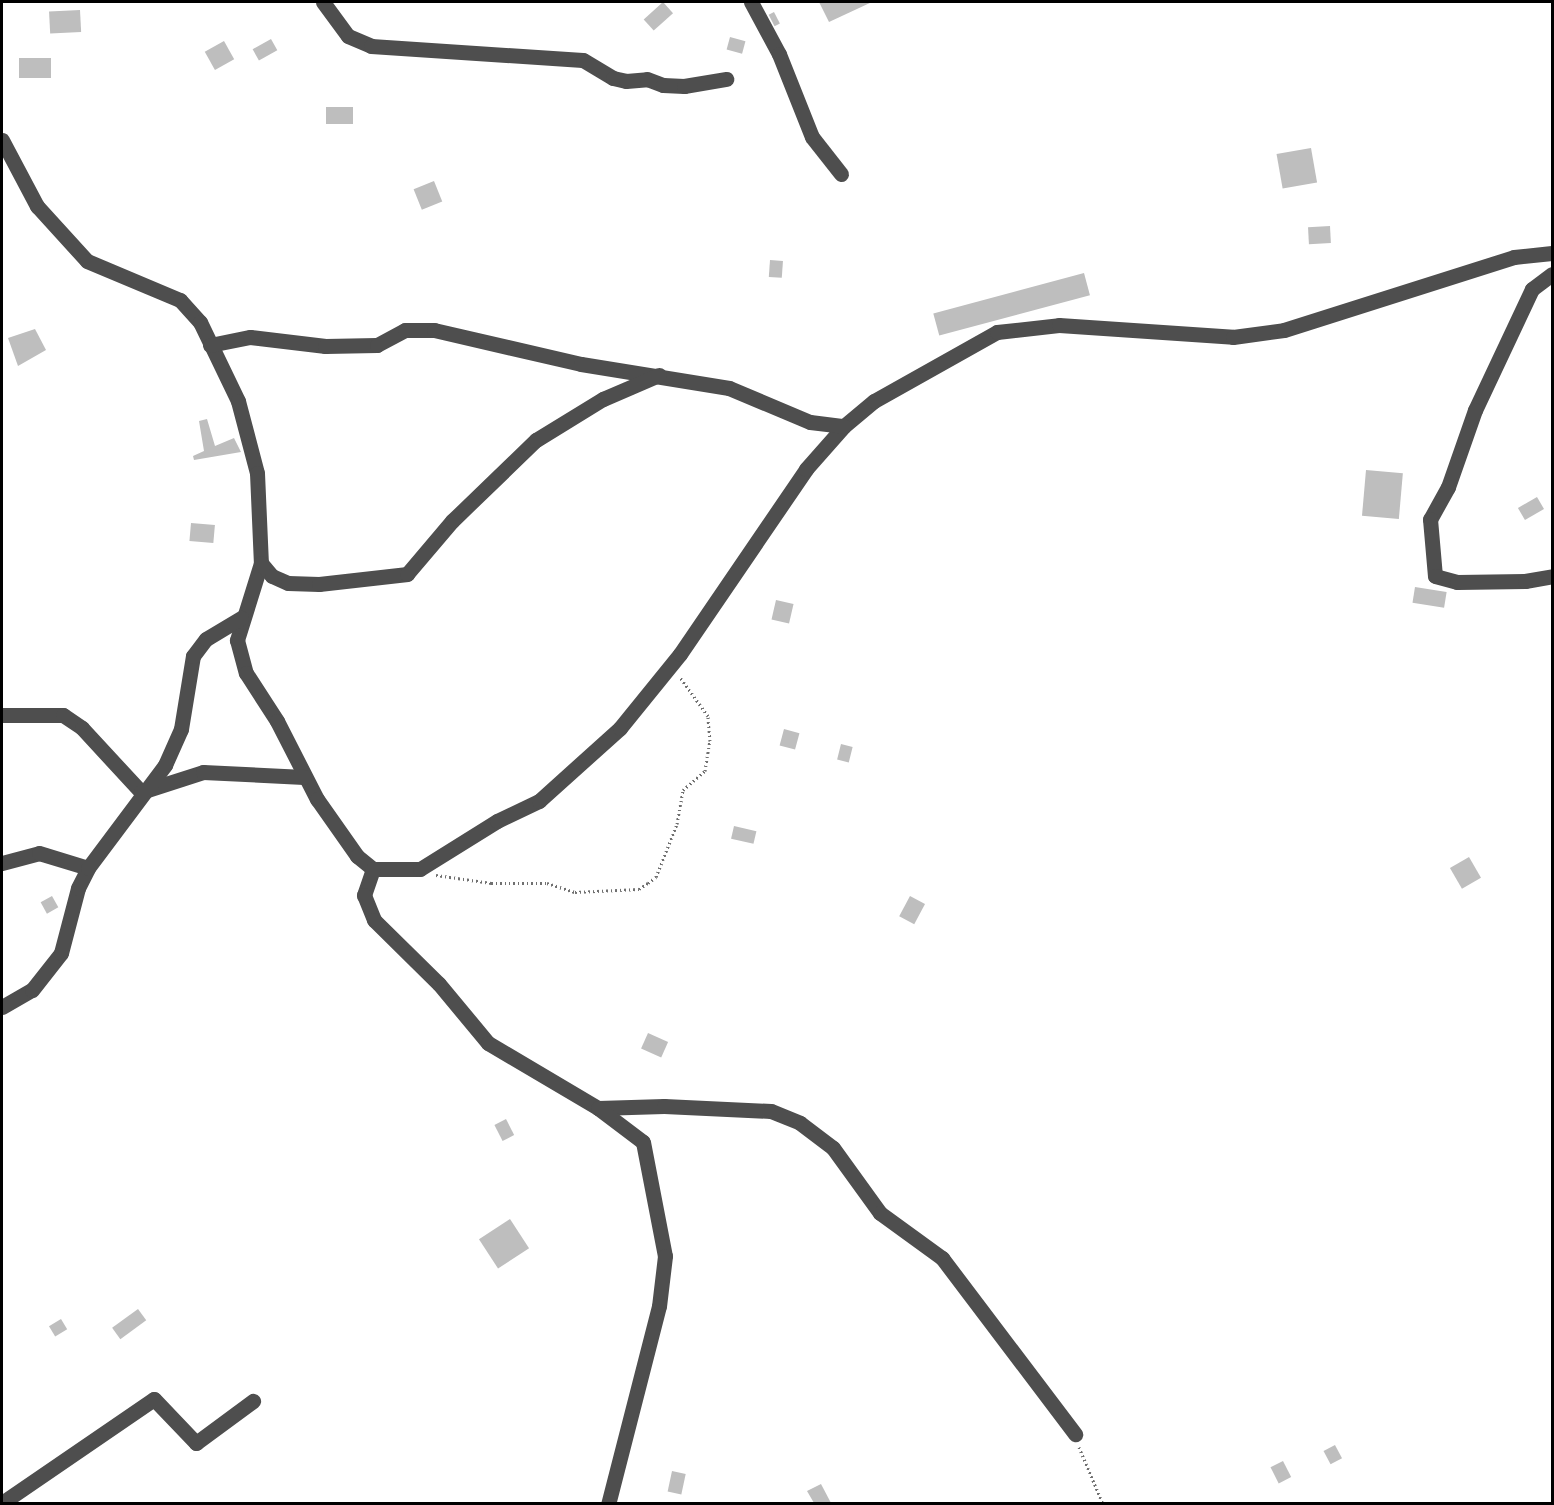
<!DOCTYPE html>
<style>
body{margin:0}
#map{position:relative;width:1554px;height:1505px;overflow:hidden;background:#fff;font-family:"Asap Condensed",sans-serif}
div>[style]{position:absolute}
.building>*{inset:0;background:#bebebe;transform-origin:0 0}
.path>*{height:3px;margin-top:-1.5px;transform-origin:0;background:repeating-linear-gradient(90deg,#707070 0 1.5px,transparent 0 4.5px)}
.minor>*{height:15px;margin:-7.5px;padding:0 7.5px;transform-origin:7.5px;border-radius:7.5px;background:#4e4e4e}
span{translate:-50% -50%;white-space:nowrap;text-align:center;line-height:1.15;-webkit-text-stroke:4.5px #fff;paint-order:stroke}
.frame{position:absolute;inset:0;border:3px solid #000;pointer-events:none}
</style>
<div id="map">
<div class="building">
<div style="left:663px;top:2px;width:15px;height:26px;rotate:48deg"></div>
<div style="clip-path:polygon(819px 2px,872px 2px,829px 22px)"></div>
<div style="left:80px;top:10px;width:22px;height:31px;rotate:87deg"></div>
<div style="left:774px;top:12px;width:13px;height:6px;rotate:63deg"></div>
<div style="left:730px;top:37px;width:16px;height:13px;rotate:15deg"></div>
<div style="left:271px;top:39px;width:13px;height:21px;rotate:61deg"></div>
<div style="left:224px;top:41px;width:21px;height:22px;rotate:61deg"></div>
<div style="left:51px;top:58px;width:20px;height:32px;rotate:90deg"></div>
<div style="left:326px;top:107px;width:27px;height:17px"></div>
<div style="left:1311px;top:148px;width:35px;height:35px;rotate:80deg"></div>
<div style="left:434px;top:181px;width:22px;height:22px;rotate:68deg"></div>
<div style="left:1330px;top:226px;width:17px;height:22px;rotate:87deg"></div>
<div style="left:770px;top:260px;width:13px;height:17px;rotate:4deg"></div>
<div style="left:1084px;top:273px;width:23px;height:156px;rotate:75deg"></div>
<div style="clip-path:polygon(35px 329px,46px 350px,18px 366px,8px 338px)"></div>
<div style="clip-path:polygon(207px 419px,215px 446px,234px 438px,241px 452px,194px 460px,193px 456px,204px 451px,199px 421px)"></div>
<div style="left:1366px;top:470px;width:37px;height:46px;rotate:5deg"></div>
<div style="left:1537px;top:497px;width:14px;height:22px;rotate:60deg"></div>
<div style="left:191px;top:523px;width:24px;height:18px;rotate:5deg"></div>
<div style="left:1415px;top:587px;width:32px;height:16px;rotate:9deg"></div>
<div style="left:776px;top:600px;width:18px;height:20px;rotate:13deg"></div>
<div style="left:784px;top:729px;width:16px;height:17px;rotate:15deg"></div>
<div style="left:841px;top:744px;width:12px;height:16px;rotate:14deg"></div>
<div style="left:734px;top:826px;width:23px;height:13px;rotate:13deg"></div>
<div style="left:1469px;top:857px;width:24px;height:22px;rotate:60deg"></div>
<div style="left:52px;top:896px;width:13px;height:13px;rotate:61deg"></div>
<div style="left:910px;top:896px;width:17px;height:23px;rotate:28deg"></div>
<div style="left:648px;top:1033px;width:22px;height:17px;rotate:24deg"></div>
<div style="left:506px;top:1119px;width:18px;height:13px;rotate:63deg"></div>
<div style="left:510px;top:1219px;width:35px;height:37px;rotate:57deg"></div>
<div style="left:138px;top:1309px;width:14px;height:32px;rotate:54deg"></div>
<div style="left:61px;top:1319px;width:12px;height:14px;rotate:59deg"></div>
<div style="left:1335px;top:1445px;width:15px;height:13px;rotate:62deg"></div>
<div style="left:1283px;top:1461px;width:18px;height:14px;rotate:63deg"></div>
<div style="left:672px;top:1471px;width:14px;height:21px;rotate:12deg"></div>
<div style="clip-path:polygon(821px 1484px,831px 1503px,814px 1503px,807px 1491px)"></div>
</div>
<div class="path">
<div style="left:436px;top:875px;width:56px;rotate:8.3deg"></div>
<div style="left:491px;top:883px;width:56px"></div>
<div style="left:547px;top:883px;width:29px;rotate:18deg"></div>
<div style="left:575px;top:892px;width:64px;rotate:-2.7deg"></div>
<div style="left:639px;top:889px;width:11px;rotate:-34deg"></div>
<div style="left:648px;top:883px;width:10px;rotate:-37deg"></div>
<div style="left:656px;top:877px;width:57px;rotate:-68.4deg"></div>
<div style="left:677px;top:824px;width:35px;rotate:-80deg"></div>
<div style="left:683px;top:790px;width:29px;rotate:-41deg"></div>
<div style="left:705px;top:771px;width:30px;rotate:-81deg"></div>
<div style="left:710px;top:741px;width:25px;rotate:-95deg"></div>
<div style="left:708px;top:716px;width:48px;rotate:-125.7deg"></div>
<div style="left:1079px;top:1447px;width:62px;rotate:67.2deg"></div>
</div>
<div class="minor">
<div style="left:323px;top:2px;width:42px;rotate:53.7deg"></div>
<div style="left:348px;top:36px;width:25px;rotate:23deg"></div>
<div style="left:371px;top:46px;width:212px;rotate:3.8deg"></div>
<div style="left:583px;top:60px;width:35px;rotate:31deg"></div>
<div style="left:613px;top:78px;width:13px;rotate:13deg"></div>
<div style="left:626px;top:81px;width:21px;rotate:-5deg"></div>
<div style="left:647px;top:79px;width:17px;rotate:21deg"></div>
<div style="left:663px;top:85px;width:21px;rotate:3deg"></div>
<div style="left:684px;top:86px;width:43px;rotate:-9.5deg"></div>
<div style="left:751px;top:2px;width:59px;rotate:61.7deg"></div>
<div style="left:779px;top:54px;width:89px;rotate:68.3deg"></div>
<div style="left:812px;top:137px;width:47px;rotate:51.9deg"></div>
<div style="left:2px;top:140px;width:75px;rotate:62.1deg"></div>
<div style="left:37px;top:206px;width:74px;rotate:47.7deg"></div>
<div style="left:87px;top:261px;width:101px;rotate:22.8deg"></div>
<div style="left:180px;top:300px;width:30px;rotate:48deg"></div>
<div style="left:200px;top:322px;width:88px;rotate:64.3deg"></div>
<div style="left:238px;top:401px;width:74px;rotate:75.2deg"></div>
<div style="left:257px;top:473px;width:90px;rotate:87.5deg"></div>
<div style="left:261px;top:563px;width:81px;rotate:107.3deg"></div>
<div style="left:237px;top:640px;width:34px;rotate:75deg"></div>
<div style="left:246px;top:673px;width:57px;rotate:57.1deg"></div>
<div style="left:277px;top:721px;width:88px;rotate:62.9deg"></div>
<div style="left:317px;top:799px;width:70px;rotate:54.9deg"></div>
<div style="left:357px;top:856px;width:21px;rotate:39deg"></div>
<div style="left:373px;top:869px;width:47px"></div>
<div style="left:420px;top:869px;width:91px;rotate:-31.9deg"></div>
<div style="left:497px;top:821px;width:47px;rotate:-25.5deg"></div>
<div style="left:539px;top:801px;width:109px;rotate:-42deg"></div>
<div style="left:620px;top:728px;width:95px;rotate:-51deg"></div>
<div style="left:680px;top:654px;width:224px;rotate:-55.7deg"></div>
<div style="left:806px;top:469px;width:57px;rotate:-48.5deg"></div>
<div style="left:844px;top:426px;width:39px;rotate:-40deg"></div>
<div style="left:874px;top:401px;width:141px;rotate:-29.3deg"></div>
<div style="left:997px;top:332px;width:62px;rotate:-6.4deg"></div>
<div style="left:1059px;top:325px;width:174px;rotate:3.9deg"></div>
<div style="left:1233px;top:337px;width:51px;rotate:-7.8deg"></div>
<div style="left:1284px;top:330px;width:241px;rotate:-17.6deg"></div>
<div style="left:1514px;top:257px;width:38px;rotate:-6deg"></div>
<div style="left:1552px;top:274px;width:25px;rotate:143deg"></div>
<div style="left:1532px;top:289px;width:134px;rotate:115.2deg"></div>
<div style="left:1475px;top:410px;width:82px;rotate:109.3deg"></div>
<div style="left:1448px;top:487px;width:37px;rotate:119deg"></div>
<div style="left:1430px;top:519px;width:57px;rotate:85deg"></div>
<div style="left:1435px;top:576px;width:23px;rotate:15deg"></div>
<div style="left:1457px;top:582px;width:68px;rotate:-0.8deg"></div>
<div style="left:1525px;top:581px;width:27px;rotate:-10deg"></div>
<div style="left:210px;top:345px;width:41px;rotate:-11.3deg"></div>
<div style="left:250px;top:337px;width:76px;rotate:6.8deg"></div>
<div style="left:325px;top:346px;width:52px;rotate:-1.1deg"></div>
<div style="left:377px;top:345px;width:32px;rotate:-28deg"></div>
<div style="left:405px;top:330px;width:29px"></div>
<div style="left:434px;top:330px;width:151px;rotate:13deg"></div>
<div style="left:581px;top:364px;width:150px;rotate:9.2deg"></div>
<div style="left:729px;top:388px;width:88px;rotate:22.8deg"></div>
<div style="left:810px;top:422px;width:34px;rotate:7deg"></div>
<div style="left:261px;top:563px;width:17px;rotate:50deg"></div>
<div style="left:272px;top:576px;width:17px;rotate:24deg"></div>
<div style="left:288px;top:583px;width:31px;rotate:2deg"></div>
<div style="left:319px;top:584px;width:89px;rotate:-6.5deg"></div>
<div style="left:407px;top:574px;width:70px;rotate:-49.7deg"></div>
<div style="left:452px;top:521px;width:117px;rotate:-44deg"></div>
<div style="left:536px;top:440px;width:79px;rotate:-31.5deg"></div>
<div style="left:603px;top:399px;width:61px;rotate:-23.2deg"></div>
<div style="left:2px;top:715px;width:61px"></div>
<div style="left:63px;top:715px;width:23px;rotate:34deg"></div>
<div style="left:82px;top:728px;width:87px;rotate:47.3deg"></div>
<div style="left:141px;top:792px;width:65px;rotate:-17.9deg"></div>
<div style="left:203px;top:772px;width:101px;rotate:2.8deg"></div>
<div style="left:2px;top:863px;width:38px;rotate:-15deg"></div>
<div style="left:39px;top:853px;width:51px;rotate:17deg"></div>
<div style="left:373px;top:869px;width:28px;rotate:109deg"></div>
<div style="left:364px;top:895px;width:27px;rotate:68deg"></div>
<div style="left:374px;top:920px;width:91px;rotate:44.6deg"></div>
<div style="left:439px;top:984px;width:77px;rotate:50.3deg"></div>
<div style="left:488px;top:1043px;width:128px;rotate:30.6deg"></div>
<div style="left:598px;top:1108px;width:66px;rotate:-1.7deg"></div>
<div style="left:664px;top:1106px;width:107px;rotate:2.7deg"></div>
<div style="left:771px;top:1111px;width:31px;rotate:22deg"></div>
<div style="left:800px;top:1123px;width:41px;rotate:37.1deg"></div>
<div style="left:833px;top:1148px;width:80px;rotate:54.1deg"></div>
<div style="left:880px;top:1213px;width:77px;rotate:36deg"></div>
<div style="left:942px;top:1258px;width:221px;rotate:52.9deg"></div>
<div style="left:2px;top:1007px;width:34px;rotate:-30deg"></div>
<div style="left:32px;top:990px;width:47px;rotate:-51.9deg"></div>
<div style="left:61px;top:953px;width:67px;rotate:-75.3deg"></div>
<div style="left:78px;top:888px;width:22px;rotate:-63deg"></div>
<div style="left:88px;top:868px;width:129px;rotate:-53.2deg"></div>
<div style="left:165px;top:765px;width:39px;rotate:-66deg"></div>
<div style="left:181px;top:729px;width:74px;rotate:-80.7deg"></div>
<div style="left:193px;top:656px;width:21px;rotate:-53deg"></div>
<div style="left:206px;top:639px;width:41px;rotate:-31deg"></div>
<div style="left:598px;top:1108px;width:56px;rotate:37.1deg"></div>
<div style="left:643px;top:1142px;width:116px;rotate:79.1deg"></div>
<div style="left:665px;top:1256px;width:50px;rotate:96.8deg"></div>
<div style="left:659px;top:1306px;width:204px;rotate:104.4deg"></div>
<div style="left:2px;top:1503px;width:184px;rotate:-34.4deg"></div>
<div style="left:154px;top:1399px;width:61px;rotate:46.3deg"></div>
<div style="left:196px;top:1443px;width:71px;rotate:-36.4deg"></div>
</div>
<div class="frame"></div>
</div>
